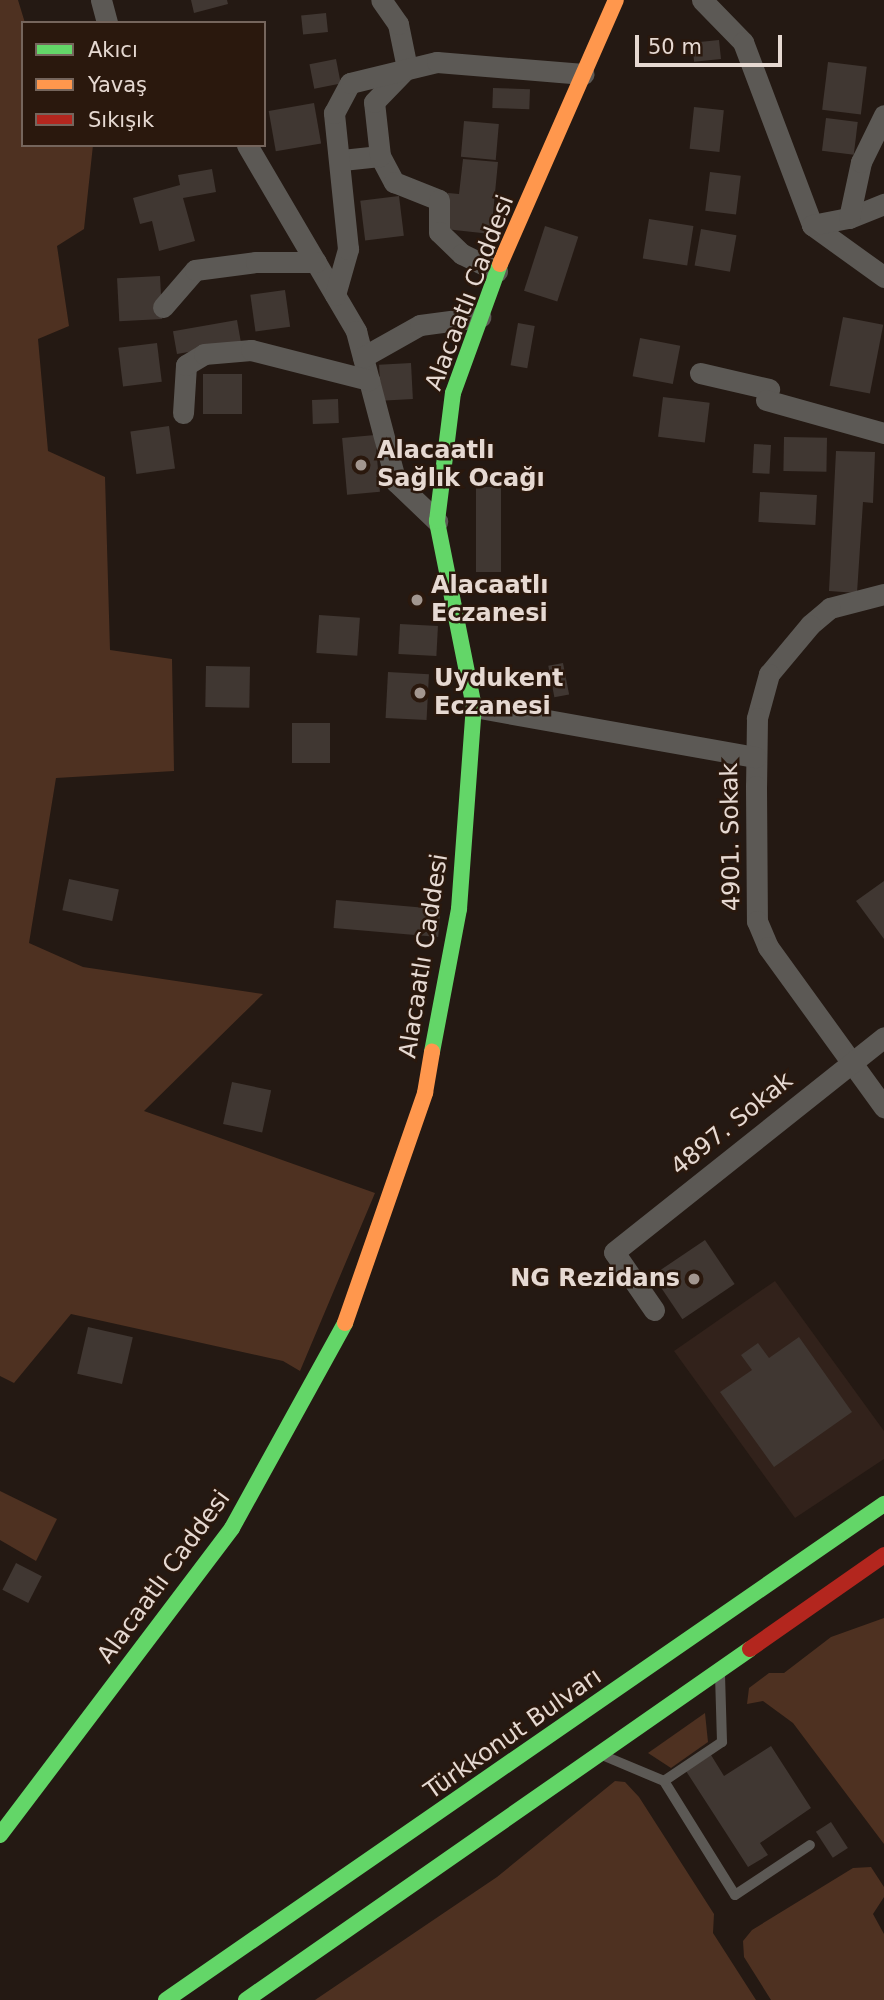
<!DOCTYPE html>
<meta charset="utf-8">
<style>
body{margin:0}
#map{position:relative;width:884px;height:2000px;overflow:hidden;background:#241913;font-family:"DejaVu Sans",sans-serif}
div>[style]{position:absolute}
.commercial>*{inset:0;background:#32221b}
.green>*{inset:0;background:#4e3121}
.building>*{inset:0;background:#403732;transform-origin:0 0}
.lane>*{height:10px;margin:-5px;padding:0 5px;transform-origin:5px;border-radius:5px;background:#5c5955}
.street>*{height:21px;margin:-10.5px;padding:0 10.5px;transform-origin:10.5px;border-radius:10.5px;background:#5c5955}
.fast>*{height:16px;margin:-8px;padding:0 8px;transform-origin:8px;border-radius:8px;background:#63d668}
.slow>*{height:16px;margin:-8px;padding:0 8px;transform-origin:8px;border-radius:8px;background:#ff974d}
.jam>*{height:16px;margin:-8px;padding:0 8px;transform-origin:8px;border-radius:8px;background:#b3261e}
.dots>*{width:19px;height:19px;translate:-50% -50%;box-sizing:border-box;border:4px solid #2a180d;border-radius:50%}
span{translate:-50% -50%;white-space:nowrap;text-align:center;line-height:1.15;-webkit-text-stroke:5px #2a180d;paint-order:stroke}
.street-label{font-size:24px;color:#e6d9d2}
.poi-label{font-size:24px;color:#e6d9d2;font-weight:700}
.left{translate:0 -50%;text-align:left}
.right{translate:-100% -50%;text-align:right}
.legend{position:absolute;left:21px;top:21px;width:245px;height:126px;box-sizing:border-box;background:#2a180d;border:2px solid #75655c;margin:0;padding:9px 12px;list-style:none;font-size:21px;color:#e6d9d2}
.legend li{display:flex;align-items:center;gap:14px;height:35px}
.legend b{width:35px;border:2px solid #75655c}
.scale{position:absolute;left:635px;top:35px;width:147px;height:32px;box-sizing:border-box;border:4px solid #e6d9d2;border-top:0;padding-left:9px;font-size:21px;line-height:24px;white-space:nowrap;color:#e6d9d2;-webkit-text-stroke:5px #2a180d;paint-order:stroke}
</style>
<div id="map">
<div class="commercial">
<div style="clip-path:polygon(775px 1281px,884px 1431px,884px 1459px,795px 1518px,674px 1351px)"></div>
</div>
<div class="green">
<div style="clip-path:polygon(0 0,18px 0,25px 23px,23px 145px,93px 145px,84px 229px,57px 246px,69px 326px,38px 339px,48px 451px,105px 477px,110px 650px,172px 659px,174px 771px,56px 778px,29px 943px,83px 967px,263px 994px,144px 1111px,375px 1193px,300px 1371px,283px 1361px,71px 1314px,14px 1383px,0 1376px)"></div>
<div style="clip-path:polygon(0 1491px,57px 1519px,36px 1561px,0 1540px)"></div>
<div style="clip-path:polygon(884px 1618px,884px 1844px,793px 1723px,763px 1701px,747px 1704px,749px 1688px,769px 1673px,784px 1673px,831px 1637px)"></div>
<div style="clip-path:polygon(705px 1713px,708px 1742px,671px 1768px,648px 1753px)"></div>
<div style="clip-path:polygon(615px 1781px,625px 1782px,639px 1797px,714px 1914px,713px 1933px,756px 2000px,315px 2000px,497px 1877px)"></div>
<div style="clip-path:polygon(871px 1867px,884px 1887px,884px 1897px,873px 1914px,884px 1934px,884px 2000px,771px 2000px,744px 1957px,743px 1941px,752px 1930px,853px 1868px)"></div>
</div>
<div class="building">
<div style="clip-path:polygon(191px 0,227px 0,228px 4px,194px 13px)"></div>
<div style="left:326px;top:13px;width:19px;height:25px;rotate:84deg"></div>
<div style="left:719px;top:40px;width:19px;height:27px;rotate:84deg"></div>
<div style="left:336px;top:59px;width:25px;height:27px;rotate:79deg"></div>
<div style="left:828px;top:62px;width:39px;height:48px;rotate:7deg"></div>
<div style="left:493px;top:88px;width:37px;height:20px;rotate:2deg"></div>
<div style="left:314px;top:103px;width:41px;height:46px;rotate:80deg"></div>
<div style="left:694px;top:107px;width:30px;height:42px;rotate:6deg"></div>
<div style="left:826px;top:118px;width:32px;height:33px;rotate:7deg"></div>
<div style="left:464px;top:121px;width:35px;height:36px;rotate:5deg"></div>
<div style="clip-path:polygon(463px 159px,498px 162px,491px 234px,445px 229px,448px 193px,459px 194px)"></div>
<div style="clip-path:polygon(212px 169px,216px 192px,183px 198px,195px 241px,159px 251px,152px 221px,140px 224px,133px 198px,180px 185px,178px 175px)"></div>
<div style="left:710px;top:172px;width:31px;height:39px;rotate:7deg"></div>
<div style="left:399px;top:196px;width:40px;height:39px;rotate:83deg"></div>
<div style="left:649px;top:219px;width:45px;height:40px;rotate:9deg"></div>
<div style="left:545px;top:226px;width:35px;height:68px;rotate:18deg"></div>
<div style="left:701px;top:229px;width:36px;height:37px;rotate:10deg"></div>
<div style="left:160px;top:276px;width:43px;height:43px;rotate:87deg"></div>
<div style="left:285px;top:290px;width:37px;height:35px;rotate:82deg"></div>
<div style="left:843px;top:317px;width:41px;height:70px;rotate:11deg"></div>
<div style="left:237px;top:320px;width:23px;height:65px;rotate:80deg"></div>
<div style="left:518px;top:323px;width:17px;height:43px;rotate:10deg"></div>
<div style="left:640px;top:338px;width:41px;height:39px;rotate:11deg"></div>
<div style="left:157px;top:343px;width:39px;height:39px;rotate:83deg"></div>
<div style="left:411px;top:363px;width:36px;height:32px;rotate:87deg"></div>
<div style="left:203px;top:374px;width:39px;height:40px"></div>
<div style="left:663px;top:397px;width:47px;height:40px;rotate:7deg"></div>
<div style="left:338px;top:399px;width:24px;height:26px;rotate:88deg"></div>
<div style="left:169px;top:426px;width:43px;height:39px;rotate:82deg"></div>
<div style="left:375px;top:435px;width:57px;height:33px;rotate:85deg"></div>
<div style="left:784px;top:437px;width:43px;height:34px;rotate:1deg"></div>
<div style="left:754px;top:444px;width:17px;height:29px;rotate:3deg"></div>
<div style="clip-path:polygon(836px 451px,875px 452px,873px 503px,863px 502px,857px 593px,829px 591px)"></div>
<div style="left:476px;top:487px;width:25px;height:85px"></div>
<div style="left:760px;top:492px;width:57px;height:30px;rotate:3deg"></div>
<div style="left:319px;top:615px;width:41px;height:38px;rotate:4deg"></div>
<div style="left:400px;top:624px;width:38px;height:30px;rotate:3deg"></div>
<div style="left:563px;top:663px;width:32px;height:15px;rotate:79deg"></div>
<div style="left:206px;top:666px;width:44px;height:41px;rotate:1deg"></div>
<div style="left:388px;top:672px;width:41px;height:46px;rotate:3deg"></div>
<div style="left:292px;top:723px;width:38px;height:40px"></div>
<div style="left:69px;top:879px;width:51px;height:32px;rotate:12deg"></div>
<div style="clip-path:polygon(884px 881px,884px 939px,856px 901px)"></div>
<div style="left:336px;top:900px;width:105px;height:28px;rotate:5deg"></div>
<div style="left:232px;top:1082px;width:40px;height:43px;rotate:12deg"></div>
<div style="left:705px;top:1240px;width:53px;height:63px;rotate:56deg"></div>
<div style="left:88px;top:1327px;width:46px;height:48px;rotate:13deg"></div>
<div style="clip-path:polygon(799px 1337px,852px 1412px,774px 1467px,720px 1392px,752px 1370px,741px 1355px,758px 1343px,769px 1358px)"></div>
<div style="left:16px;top:1563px;width:29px;height:30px;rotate:27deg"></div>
<div style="clip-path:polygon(771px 1746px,811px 1808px,760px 1843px,768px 1855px,748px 1867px,686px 1771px,711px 1755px,724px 1776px)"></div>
<div style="left:831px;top:1822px;width:31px;height:18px;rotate:57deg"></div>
</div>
<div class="lane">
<div style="left:602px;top:1755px;width:67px;rotate:22.8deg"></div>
<div style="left:664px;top:1781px;width:134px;rotate:58.1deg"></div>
<div style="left:735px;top:1895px;width:90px;rotate:-33.7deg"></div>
<div style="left:664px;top:1781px;width:70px;rotate:-33.9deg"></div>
<div style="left:722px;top:1742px;width:67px;rotate:-91.7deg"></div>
</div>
<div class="street">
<div style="left:101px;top:0;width:24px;rotate:75deg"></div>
<div style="left:702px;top:0;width:59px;rotate:45.7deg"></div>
<div style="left:743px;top:42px;width:196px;rotate:69.3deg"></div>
<div style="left:812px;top:225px;width:89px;rotate:35.8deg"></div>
<div style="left:247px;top:145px;width:216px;rotate:59.6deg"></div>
<div style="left:356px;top:331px;width:156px;rotate:75.2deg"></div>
<div style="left:396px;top:482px;width:57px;rotate:43.6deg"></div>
<div style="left:380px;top:156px;width:30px;rotate:62deg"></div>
<div style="left:394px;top:182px;width:48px;rotate:21.8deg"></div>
<div style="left:439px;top:200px;width:32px;rotate:90deg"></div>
<div style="left:439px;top:232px;width:32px;rotate:44deg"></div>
<div style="left:462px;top:254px;width:39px;rotate:26deg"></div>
<div style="left:342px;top:160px;width:38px;rotate:-6deg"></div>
<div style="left:380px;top:156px;width:54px;rotate:-96.3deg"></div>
<div style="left:374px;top:102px;width:47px;rotate:-45.9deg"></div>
<div style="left:407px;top:68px;width:45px;rotate:-101.6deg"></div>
<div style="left:398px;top:24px;width:29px;rotate:-125deg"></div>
<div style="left:849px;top:218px;width:38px;rotate:-22deg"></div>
<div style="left:812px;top:225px;width:38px;rotate:-11deg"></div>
<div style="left:849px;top:218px;width:57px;rotate:-77.9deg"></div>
<div style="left:861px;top:162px;width:52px;rotate:-63.9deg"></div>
<div style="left:335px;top:295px;width:48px;rotate:-74.2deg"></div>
<div style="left:348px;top:249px;width:137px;rotate:-95.9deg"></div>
<div style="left:334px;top:113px;width:34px;rotate:-62deg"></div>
<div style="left:350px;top:83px;width:89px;rotate:-13.6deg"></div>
<div style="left:437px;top:62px;width:147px;rotate:4.7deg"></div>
<div style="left:163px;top:307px;width:49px;rotate:-49.1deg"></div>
<div style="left:195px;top:270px;width:62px;rotate:-7.5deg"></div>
<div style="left:256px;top:262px;width:60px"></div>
<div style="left:363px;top:357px;width:65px;rotate:-29.3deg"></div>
<div style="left:420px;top:325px;width:61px;rotate:-7.6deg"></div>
<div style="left:700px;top:373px;width:71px;rotate:13.1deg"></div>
<div style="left:766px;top:400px;width:123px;rotate:15.6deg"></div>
<div style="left:183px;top:413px;width:48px;rotate:-86.4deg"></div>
<div style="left:186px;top:365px;width:21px;rotate:-31deg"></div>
<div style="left:204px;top:354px;width:47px;rotate:-4.9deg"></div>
<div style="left:251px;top:350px;width:122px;rotate:14.3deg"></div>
<div style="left:884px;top:594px;width:56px;rotate:165.5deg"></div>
<div style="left:830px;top:608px;width:26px;rotate:140deg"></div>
<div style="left:810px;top:625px;width:64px;rotate:129.9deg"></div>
<div style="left:769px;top:674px;width:46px;rotate:105.3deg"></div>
<div style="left:757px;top:718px;width:68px;rotate:90.8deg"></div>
<div style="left:756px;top:786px;width:135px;rotate:89.6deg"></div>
<div style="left:757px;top:921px;width:28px;rotate:67deg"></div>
<div style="left:768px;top:947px;width:198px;rotate:54.1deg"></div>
<div style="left:474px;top:707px;width:286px;rotate:10.1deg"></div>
<div style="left:654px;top:1310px;width:70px;rotate:-124.6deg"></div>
<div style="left:614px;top:1252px;width:345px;rotate:-38.5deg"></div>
</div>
<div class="fast">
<div style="left:432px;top:1052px;width:146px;rotate:-79.3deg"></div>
<div style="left:459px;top:909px;width:203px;rotate:-85.8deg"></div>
<div style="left:474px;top:707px;width:190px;rotate:-101.3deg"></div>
<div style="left:437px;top:521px;width:129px;rotate:-82.9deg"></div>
<div style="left:453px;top:393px;width:137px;rotate:-70deg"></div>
<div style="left:0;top:1835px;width:385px;rotate:-52.9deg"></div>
<div style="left:232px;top:1528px;width:234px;rotate:-61.1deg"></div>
<div style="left:166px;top:2000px;width:873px;rotate:-34.64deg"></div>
<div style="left:246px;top:2000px;width:614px;rotate:-34.85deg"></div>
</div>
<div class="slow">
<div style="left:500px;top:264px;width:288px;rotate:-66.3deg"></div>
<div style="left:345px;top:1323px;width:244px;rotate:-70.8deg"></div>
<div style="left:425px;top:1093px;width:42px;rotate:-80.3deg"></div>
</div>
<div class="jam">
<div style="left:750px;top:1649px;width:164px;rotate:-35deg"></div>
</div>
<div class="dots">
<div style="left:361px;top:465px;background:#a2968f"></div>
<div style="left:417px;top:600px;background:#a2968f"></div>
<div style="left:420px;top:693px;background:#a2968f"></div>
<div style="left:694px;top:1279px;background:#a2968f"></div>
</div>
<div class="street-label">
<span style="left:470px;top:293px;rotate:-69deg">Alacaatlı Caddesi</span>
<span style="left:731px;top:837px;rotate:-91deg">4901. Sokak</span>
<span style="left:424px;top:956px;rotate:-81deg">Alacaatlı Caddesi</span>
<span style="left:732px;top:1124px;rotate:-39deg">4897. Sokak</span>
<span style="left:164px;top:1577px;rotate:-54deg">Alacaatlı Caddesi</span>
<span style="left:513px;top:1734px;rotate:-35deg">Türkkonut Bulvarı</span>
</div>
<div class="poi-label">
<span class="left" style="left:377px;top:465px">Alacaatlı<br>Sağlık Ocağı</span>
<span class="left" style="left:431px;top:600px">Alacaatlı<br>Eczanesi</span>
<span class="left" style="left:434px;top:693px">Uydukent<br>Eczanesi</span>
<span class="right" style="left:680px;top:1279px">NG Rezidans</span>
</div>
<ul class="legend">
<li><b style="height:9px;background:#63d668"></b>Akıcı</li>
<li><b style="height:9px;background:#ff974d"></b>Yavaş</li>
<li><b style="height:9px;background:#b3261e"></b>Sıkışık</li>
</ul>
<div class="scale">50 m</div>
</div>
